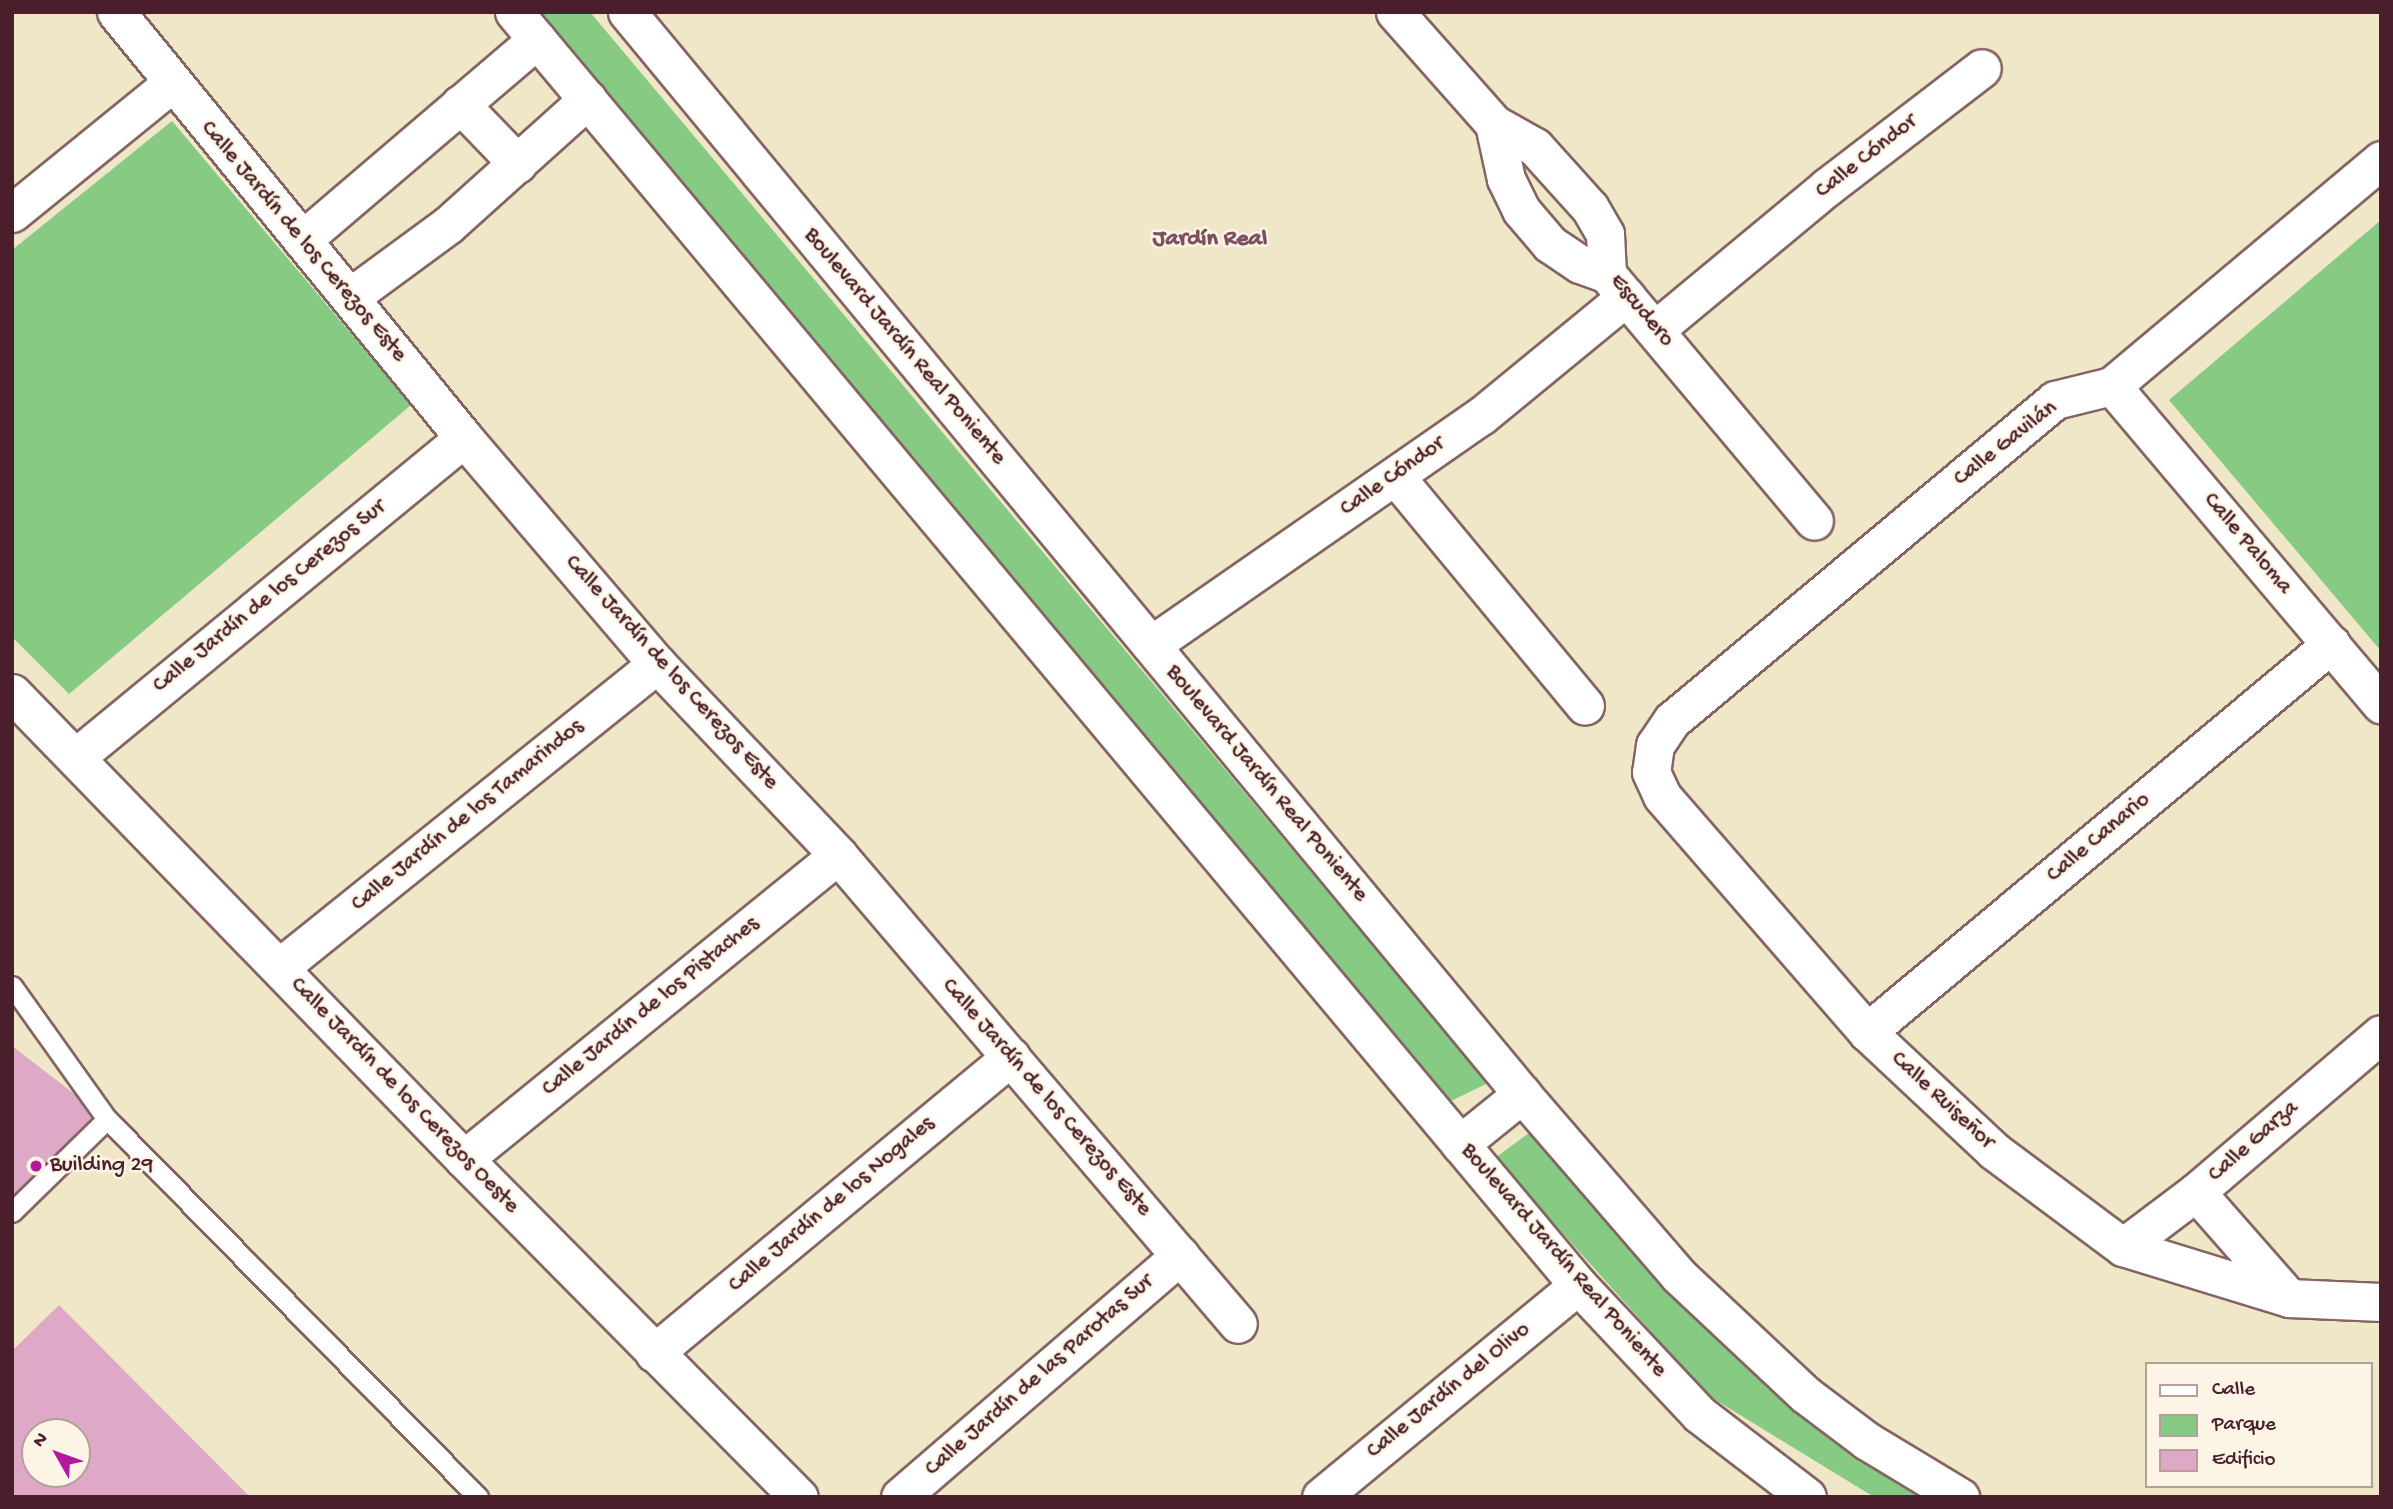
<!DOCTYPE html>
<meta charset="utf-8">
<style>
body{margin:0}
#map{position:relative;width:2393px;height:1509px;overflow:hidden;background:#f0e6c8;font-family:"Gochi Hand",sans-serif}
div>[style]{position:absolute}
.green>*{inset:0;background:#87ca83}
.building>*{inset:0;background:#dda9c6}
.roads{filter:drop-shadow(2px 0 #846562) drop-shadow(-2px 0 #846562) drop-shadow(0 2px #846562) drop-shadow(0 -2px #846562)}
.lane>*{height:19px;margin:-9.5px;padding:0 9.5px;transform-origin:9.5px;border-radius:9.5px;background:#fff}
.street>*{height:37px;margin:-18.5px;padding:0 18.5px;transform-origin:18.5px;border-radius:18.5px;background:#fff}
.dots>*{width:19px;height:19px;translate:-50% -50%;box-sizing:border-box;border:4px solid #fcf5e5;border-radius:50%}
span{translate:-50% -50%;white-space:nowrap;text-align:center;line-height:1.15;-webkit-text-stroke:5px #fcf5e5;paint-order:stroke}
.street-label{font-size:23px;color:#4a1f2b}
.poi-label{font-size:23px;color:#4a1f2b}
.left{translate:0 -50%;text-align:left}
.neighbourhood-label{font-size:24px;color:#7d4f61;font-weight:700}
.frame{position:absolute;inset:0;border:14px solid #4a1f2b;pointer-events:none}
.legend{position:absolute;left:2145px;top:1362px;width:228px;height:126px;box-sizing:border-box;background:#fcf5e5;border:2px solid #b59f9b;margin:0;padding:9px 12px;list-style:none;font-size:21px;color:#4a1f2b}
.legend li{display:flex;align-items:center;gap:14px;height:35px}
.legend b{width:35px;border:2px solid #b59f9b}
.north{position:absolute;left:21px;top:1418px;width:70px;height:70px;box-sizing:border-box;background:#fcf5e5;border:2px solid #b59f9b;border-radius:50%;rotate:310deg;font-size:19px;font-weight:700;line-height:28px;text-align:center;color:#4a1f2b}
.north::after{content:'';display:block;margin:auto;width:24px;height:32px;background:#b5179e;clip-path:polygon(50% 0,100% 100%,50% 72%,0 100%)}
</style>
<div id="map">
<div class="green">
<div style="clip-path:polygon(529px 12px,590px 12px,1488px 1083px,1451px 1101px)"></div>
<div style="clip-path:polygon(172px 121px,411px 405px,69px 694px,12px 637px,12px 250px)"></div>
<div style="clip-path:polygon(2381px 220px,2381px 651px,2169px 400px)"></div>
<div style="clip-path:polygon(1529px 1133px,1699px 1322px,1836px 1444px,1923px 1497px,1874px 1497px,1709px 1396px,1495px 1158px)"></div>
</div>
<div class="building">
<div style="clip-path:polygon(12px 1046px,107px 1119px,12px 1213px)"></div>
<div style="clip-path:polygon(evenodd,59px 1305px,250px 1497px,12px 1497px,12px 1351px,59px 1305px,35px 1432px,77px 1432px,77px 1474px,35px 1474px,35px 1432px)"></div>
</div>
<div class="roads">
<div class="lane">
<div style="left:12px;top:986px;width:163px;rotate:54.5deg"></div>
<div style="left:107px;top:1119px;width:133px;rotate:135.6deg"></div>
<div style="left:107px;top:1119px;width:530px;rotate:45.54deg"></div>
</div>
<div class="street">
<div style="left:116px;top:12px;width:550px;rotate:50.75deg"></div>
<div style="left:464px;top:438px;width:297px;rotate:49.5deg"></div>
<div style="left:657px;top:664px;width:263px;rotate:46.5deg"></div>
<div style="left:838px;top:855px;width:616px;rotate:49.54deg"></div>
<div style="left:514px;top:12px;width:1659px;rotate:50.11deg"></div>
<div style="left:1578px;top:1285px;width:177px;rotate:46.8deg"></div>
<div style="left:1699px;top:1414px;width:136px;rotate:37.5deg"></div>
<div style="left:627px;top:12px;width:1404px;rotate:50.4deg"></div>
<div style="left:1522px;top:1094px;width:239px;rotate:49.2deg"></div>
<div style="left:1678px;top:1275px;width:175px;rotate:43.2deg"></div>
<div style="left:1806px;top:1395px;width:76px;rotate:37deg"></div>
<div style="left:1867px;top:1441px;width:109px;rotate:31.1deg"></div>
<div style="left:1395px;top:12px;width:149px;rotate:48.5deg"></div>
<div style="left:1494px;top:124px;width:47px;rotate:29.3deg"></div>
<div style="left:1535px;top:147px;width:82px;rotate:48deg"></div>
<div style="left:1590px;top:208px;width:30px;rotate:60deg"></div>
<div style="left:1605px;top:234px;width:40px;rotate:87.1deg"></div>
<div style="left:1607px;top:274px;width:322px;rotate:50deg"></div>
<div style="left:460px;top:104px;width:83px;rotate:46deg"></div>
<div style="left:1494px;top:124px;width:56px;rotate:77.7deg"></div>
<div style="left:1506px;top:179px;width:34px;rotate:64deg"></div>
<div style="left:1521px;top:210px;width:45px;rotate:49.5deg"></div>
<div style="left:1550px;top:244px;width:36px;rotate:34deg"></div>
<div style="left:1580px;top:264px;width:29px;rotate:20deg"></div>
<div style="left:2381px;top:160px;width:351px;rotate:140deg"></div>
<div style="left:2112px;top:386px;width:59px;rotate:166.2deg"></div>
<div style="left:2055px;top:400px;width:499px;rotate:140.1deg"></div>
<div style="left:1672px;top:720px;width:30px;rotate:124deg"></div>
<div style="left:1655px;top:745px;width:27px;rotate:98deg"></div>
<div style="left:1651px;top:772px;width:26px;rotate:65deg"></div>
<div style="left:1662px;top:796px;width:313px;rotate:49deg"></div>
<div style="left:1867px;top:1032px;width:174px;rotate:43.1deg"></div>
<div style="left:1994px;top:1151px;width:161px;rotate:36.7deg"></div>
<div style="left:2123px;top:1247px;width:174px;rotate:17.1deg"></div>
<div style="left:2289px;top:1298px;width:92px;rotate:2.5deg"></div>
<div style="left:12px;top:213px;width:205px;rotate:-39.1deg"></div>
<div style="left:302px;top:240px;width:309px;rotate:-40.5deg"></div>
<div style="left:350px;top:297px;width:122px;rotate:-36.3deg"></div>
<div style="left:448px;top:225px;width:188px;rotate:-42deg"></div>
<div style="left:1656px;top:329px;width:222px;rotate:-39.7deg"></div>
<div style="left:1827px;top:187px;width:195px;rotate:-37.5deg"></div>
<div style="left:2112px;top:386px;width:417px;rotate:49.8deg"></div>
<div style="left:1395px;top:476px;width:298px;rotate:50.4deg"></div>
<div style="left:1151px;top:645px;width:402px;rotate:-34.8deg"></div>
<div style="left:1481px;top:416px;width:188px;rotate:-39.4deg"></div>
<div style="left:12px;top:693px;width:649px;rotate:45.87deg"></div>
<div style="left:464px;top:1159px;width:476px;rotate:45.3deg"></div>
<div style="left:76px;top:757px;width:502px;rotate:-39.43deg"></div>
<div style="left:280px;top:967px;width:484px;rotate:-38.8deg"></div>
<div style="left:1867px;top:1032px;width:605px;rotate:-39.9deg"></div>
<div style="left:1460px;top:1144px;width:80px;rotate:-38.9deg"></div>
<div style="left:464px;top:1159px;width:482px;rotate:-39.1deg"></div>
<div style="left:2196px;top:1192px;width:141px;rotate:48.7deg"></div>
<div style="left:2123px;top:1247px;width:91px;rotate:-37deg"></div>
<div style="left:2196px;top:1192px;width:243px;rotate:-40.5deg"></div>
<div style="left:654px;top:1353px;width:464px;rotate:-39.7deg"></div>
<div style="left:900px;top:1497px;width:370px;rotate:-40.8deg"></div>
<div style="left:1321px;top:1497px;width:333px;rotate:-39.5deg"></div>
</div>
</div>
<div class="dots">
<div style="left:36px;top:1166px;background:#b5179e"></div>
</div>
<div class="street-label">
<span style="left:1867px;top:157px;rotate:-38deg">Calle Cóndor</span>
<span style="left:303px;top:242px;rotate:50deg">Calle Jardín de los Cerezos Este</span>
<span style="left:1641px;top:311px;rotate:50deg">Escudero</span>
<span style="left:904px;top:347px;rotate:50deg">Boulevard Jardín Real Poniente</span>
<span style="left:2006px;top:444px;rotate:-38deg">Calle Gavilán</span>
<span style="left:1393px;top:477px;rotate:-35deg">Calle Cóndor</span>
<span style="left:2247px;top:544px;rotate:50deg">Calle Paloma</span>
<span style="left:270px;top:597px;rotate:-39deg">Calle Jardín de los Cerezos Sur</span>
<span style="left:671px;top:673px;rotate:48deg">Calle Jardín de los Cerezos Este</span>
<span style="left:1266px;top:784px;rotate:50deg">Boulevard Jardín Real Poniente</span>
<span style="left:468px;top:816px;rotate:-39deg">Calle Jardín de los Tamarindos</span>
<span style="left:2099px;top:838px;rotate:-40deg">Calle Canario</span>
<span style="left:651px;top:1007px;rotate:-39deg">Calle Jardín de los Pistaches</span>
<span style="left:404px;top:1096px;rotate:46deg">Calle Jardín de los Cerezos Oeste</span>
<span style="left:1046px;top:1098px;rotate:49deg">Calle Jardín de los Cerezos Este</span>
<span style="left:1942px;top:1101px;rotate:43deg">Calle Ruiseñor</span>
<span style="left:2254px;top:1142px;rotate:-41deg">Calle Garza</span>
<span style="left:832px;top:1205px;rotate:-40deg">Calle Jardín de los Nogales</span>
<span style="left:1563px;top:1261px;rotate:49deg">Boulevard Jardín Real Poniente</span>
<span style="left:1040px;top:1376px;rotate:-41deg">Calle Jardín de las Parotas Sur</span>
<span style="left:1449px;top:1391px;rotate:-39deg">Calle Jardín del Olivo</span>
</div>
<div class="poi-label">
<span class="left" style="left:50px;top:1166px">Building 29</span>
</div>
<div class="neighbourhood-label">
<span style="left:1210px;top:240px">Jardín Real</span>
</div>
<div class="frame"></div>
<ul class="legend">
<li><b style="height:9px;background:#fff"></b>Calle</li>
<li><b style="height:19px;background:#87ca83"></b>Parque</li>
<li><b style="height:19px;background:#dda9c6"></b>Edificio</li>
</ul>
<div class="north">N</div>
</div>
